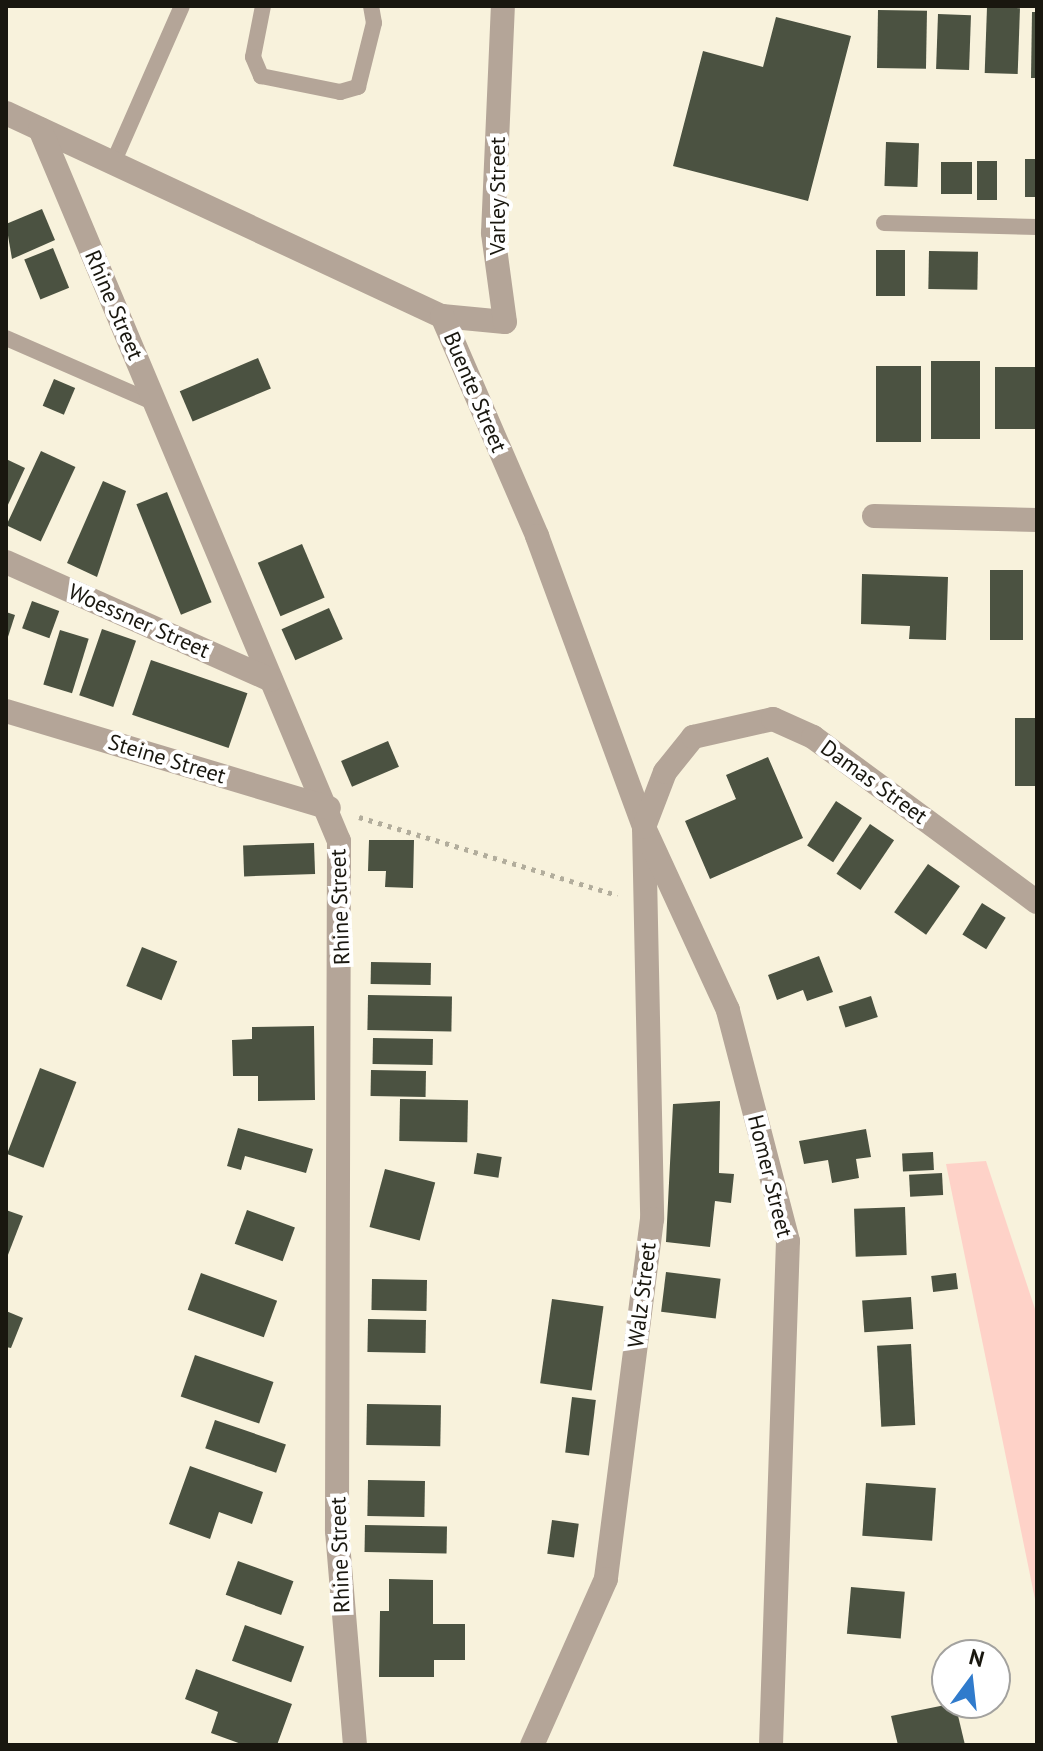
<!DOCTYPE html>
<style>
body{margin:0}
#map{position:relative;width:1043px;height:1751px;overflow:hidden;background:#f8f2dc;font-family:"PT Sans",sans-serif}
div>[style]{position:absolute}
.green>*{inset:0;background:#fed2c8}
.building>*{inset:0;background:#4b5241;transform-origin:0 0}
.path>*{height:5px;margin-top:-2.5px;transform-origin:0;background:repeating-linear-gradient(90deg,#b2ad9c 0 4px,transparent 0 10px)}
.service>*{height:16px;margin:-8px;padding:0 8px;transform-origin:8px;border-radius:8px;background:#b4a598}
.minor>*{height:24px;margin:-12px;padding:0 12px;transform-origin:12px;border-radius:12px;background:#b4a598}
span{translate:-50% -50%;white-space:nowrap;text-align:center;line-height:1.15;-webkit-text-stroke:8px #fff;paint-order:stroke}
.street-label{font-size:22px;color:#19170f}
.frame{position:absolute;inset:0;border:8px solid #19170f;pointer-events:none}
.north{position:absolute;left:931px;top:1639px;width:80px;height:80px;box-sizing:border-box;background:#fff;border:2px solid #a3a29f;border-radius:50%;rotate:15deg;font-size:22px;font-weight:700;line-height:32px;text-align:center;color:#19170f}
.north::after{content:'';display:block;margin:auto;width:28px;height:36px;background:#307bcc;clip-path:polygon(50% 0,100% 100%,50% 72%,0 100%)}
</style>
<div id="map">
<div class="green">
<div style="clip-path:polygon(986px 1161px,1037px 1315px,1037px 1609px,946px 1164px)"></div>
</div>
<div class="building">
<div style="left:987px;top:7px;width:33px;height:66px;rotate:2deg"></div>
<div style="left:878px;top:10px;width:49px;height:58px;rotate:1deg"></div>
<div style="clip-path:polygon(1032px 12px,1037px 12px,1037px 78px,1031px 78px)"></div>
<div style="left:938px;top:14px;width:33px;height:55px;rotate:2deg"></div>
<div style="clip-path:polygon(776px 17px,851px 36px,808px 201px,673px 166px,703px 51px,763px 67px)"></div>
<div style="left:886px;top:142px;width:33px;height:44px;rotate:2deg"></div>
<div style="left:1025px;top:159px;width:12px;height:38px"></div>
<div style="left:977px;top:161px;width:20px;height:39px"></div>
<div style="left:941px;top:162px;width:31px;height:32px"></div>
<div style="clip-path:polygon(42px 209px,55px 240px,12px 259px,6px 224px)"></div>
<div style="left:53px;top:248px;width:43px;height:31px;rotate:68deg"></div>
<div style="left:876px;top:250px;width:29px;height:46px"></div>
<div style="left:929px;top:251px;width:49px;height:38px;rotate:1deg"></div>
<div style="left:258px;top:358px;width:33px;height:85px;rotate:67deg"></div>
<div style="left:931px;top:361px;width:49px;height:78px"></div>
<div style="left:876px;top:366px;width:45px;height:76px"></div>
<div style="left:995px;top:367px;width:42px;height:62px"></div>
<div style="left:54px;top:379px;width:23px;height:29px;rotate:23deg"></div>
<div style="left:41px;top:451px;width:38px;height:82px;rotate:25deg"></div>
<div style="clip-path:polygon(6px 459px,25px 468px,6px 509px)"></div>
<div style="clip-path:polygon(103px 481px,126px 491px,97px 577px,67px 563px)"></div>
<div style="left:167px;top:492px;width:119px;height:33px;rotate:68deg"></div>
<div style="left:302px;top:544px;width:58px;height:48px;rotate:67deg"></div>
<div style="left:990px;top:570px;width:33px;height:70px"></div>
<div style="clip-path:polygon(862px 574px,948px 577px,946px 640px,909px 639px,910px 626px,861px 624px)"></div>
<div style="left:32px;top:601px;width:29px;height:29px;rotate:20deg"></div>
<div style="left:329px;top:608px;width:34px;height:52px;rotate:66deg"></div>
<div style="clip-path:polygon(6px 612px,15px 615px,7px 640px,6px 640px)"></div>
<div style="left:102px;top:629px;width:36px;height:70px;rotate:19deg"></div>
<div style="left:60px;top:630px;width:30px;height:57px;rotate:17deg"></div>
<div style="left:151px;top:660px;width:102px;height:58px;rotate:19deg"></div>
<div style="left:1015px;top:718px;width:22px;height:68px"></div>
<div style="left:388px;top:741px;width:28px;height:51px;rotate:67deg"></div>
<div style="clip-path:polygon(768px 757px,803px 838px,710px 879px,685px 821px,736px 799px,726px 775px)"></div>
<div style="left:836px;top:801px;width:31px;height:53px;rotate:33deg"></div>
<div style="left:870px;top:824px;width:29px;height:60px;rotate:34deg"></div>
<div style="clip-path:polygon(369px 840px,414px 840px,413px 888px,385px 887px,386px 871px,368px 871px)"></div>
<div style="left:314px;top:843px;width:31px;height:71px;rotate:88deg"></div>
<div style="left:928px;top:864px;width:39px;height:59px;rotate:35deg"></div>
<div style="left:982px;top:903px;width:28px;height:37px;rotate:32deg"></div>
<div style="left:142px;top:947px;width:38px;height:42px;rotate:22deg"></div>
<div style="clip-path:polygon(819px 956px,833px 992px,807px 1001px,803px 990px,777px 1000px,768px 975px)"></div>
<div style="left:371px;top:962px;width:60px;height:22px;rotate:1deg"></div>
<div style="left:368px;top:995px;width:84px;height:35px;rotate:1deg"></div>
<div style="left:871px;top:996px;width:22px;height:34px;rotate:72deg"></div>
<div style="clip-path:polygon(314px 1026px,315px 1100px,258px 1101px,258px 1076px,233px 1076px,232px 1040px,252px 1039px,252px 1027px)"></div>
<div style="left:373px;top:1038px;width:60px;height:26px;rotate:1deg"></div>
<div style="left:40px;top:1068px;width:39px;height:92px;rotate:21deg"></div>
<div style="left:371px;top:1070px;width:55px;height:26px;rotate:1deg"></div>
<div style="left:400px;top:1099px;width:68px;height:42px;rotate:1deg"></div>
<div style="clip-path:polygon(720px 1101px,719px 1173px,734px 1174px,731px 1203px,715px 1201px,710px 1247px,666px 1242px,673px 1104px)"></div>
<div style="clip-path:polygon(238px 1128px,313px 1149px,306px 1173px,245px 1156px,241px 1170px,227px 1166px)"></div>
<div style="clip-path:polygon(866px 1129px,871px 1157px,856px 1159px,859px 1178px,832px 1183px,828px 1160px,804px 1164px,799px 1141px)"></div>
<div style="left:933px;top:1152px;width:18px;height:31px;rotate:87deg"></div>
<div style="left:477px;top:1153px;width:25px;height:21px;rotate:9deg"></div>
<div style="left:385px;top:1169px;width:52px;height:60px;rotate:15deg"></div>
<div style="left:942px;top:1173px;width:22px;height:33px;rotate:87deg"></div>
<div style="left:905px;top:1207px;width:48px;height:51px;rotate:88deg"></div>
<div style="clip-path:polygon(6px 1210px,23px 1216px,6px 1260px)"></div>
<div style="left:247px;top:1210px;width:51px;height:36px;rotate:20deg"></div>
<div style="left:666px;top:1272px;width:55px;height:40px;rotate:7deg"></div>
<div style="left:201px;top:1273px;width:81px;height:39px;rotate:20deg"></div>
<div style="left:956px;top:1273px;width:16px;height:25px;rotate:83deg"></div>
<div style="left:372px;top:1279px;width:55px;height:31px;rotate:1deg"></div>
<div style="left:911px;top:1297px;width:32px;height:49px;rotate:86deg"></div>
<div style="left:552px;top:1299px;width:52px;height:85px;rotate:8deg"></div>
<div style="clip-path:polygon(6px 1311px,23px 1318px,11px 1348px,6px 1347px)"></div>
<div style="left:368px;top:1319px;width:58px;height:33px;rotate:1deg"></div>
<div style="left:911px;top:1344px;width:81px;height:34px;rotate:87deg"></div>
<div style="left:195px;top:1355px;width:83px;height:44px;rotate:19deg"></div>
<div style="left:572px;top:1397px;width:24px;height:56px;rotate:7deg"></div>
<div style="left:367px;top:1404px;width:74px;height:41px;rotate:1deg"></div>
<div style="left:215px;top:1420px;width:75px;height:30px;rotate:19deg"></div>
<div style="clip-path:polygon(190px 1466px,263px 1492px,252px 1524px,219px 1512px,210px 1539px,169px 1524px)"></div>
<div style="left:368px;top:1480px;width:57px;height:36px;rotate:1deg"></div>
<div style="left:866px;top:1483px;width:70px;height:53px;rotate:4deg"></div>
<div style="left:552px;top:1520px;width:27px;height:34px;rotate:8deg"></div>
<div style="left:365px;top:1525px;width:82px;height:27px;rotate:1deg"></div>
<div style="left:238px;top:1561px;width:59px;height:36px;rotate:20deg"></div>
<div style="clip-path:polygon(389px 1579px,433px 1580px,433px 1624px,465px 1624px,465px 1660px,434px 1660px,434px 1677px,379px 1677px,380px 1611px,389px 1611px)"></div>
<div style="left:851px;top:1587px;width:54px;height:47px;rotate:5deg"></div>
<div style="left:245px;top:1625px;width:63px;height:38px;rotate:20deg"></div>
<div style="clip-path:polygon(196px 1669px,292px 1704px,277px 1745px,244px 1745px,211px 1733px,218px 1712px,185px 1699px)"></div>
<div style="clip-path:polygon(955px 1703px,965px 1745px,898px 1745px,891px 1716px)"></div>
</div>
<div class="path">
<div style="left:359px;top:817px;width:270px;rotate:16.8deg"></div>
</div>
<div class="service">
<div style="left:263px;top:6px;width:52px;rotate:101.1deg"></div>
<div style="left:253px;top:57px;width:21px;rotate:67deg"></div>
<div style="left:261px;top:76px;width:81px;rotate:11.4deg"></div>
<div style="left:340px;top:92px;width:19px;rotate:-16deg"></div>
<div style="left:358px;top:87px;width:66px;rotate:-76deg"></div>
<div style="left:374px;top:23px;width:17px;rotate:-100deg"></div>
<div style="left:113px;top:163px;width:171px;rotate:-66.3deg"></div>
<div style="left:884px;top:223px;width:153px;rotate:1.5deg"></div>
<div style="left:6px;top:338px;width:163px;rotate:23.6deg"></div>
</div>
<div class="minor">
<div style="left:6px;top:113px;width:481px;rotate:25deg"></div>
<div style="left:442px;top:316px;width:63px;rotate:5.4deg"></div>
<div style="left:505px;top:322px;width:90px;rotate:-97.7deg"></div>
<div style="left:493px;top:233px;width:227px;rotate:-87.5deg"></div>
<div style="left:40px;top:129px;width:772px;rotate:67.22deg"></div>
<div style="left:339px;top:841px;width:690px;rotate:90.17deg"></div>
<div style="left:337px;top:1531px;width:215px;rotate:85.2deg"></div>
<div style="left:442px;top:316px;width:240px;rotate:66.6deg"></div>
<div style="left:537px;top:536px;width:310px;rotate:69.8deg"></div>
<div style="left:644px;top:827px;width:392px;rotate:88.8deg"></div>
<div style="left:652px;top:1219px;width:363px;rotate:97.3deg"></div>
<div style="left:606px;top:1579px;width:182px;rotate:114deg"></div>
<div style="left:874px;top:516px;width:163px;rotate:1.4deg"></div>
<div style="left:6px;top:562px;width:290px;rotate:24deg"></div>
<div style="left:6px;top:711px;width:337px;rotate:16.7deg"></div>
<div style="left:771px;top:1745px;width:504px;rotate:-88.07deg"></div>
<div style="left:788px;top:1241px;width:239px;rotate:-104.6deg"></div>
<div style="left:728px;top:1010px;width:201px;rotate:-114.7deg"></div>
<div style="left:644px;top:827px;width:59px;rotate:-69.1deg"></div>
<div style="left:665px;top:772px;width:45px;rotate:-51.3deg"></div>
<div style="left:693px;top:737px;width:82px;rotate:-12.7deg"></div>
<div style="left:773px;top:719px;width:44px;rotate:24.2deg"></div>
<div style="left:813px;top:737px;width:278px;rotate:36.4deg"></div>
</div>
<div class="street-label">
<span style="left:498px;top:196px;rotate:-90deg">Varley Street</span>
<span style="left:114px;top:305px;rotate:67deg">Rhine Street</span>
<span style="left:475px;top:392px;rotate:67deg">Buente Street</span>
<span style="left:139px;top:621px;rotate:24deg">Woessner Street</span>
<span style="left:167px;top:759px;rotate:17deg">Steine Street</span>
<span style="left:874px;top:782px;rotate:36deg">Damas Street</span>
<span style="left:340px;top:907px;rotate:-92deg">Rhine Street</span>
<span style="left:770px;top:1176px;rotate:76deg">Homer Street</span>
<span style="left:642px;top:1295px;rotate:-83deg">Walz Street</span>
<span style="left:340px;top:1555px;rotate:-92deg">Rhine Street</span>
</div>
<div class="frame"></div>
<div class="north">N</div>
</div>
